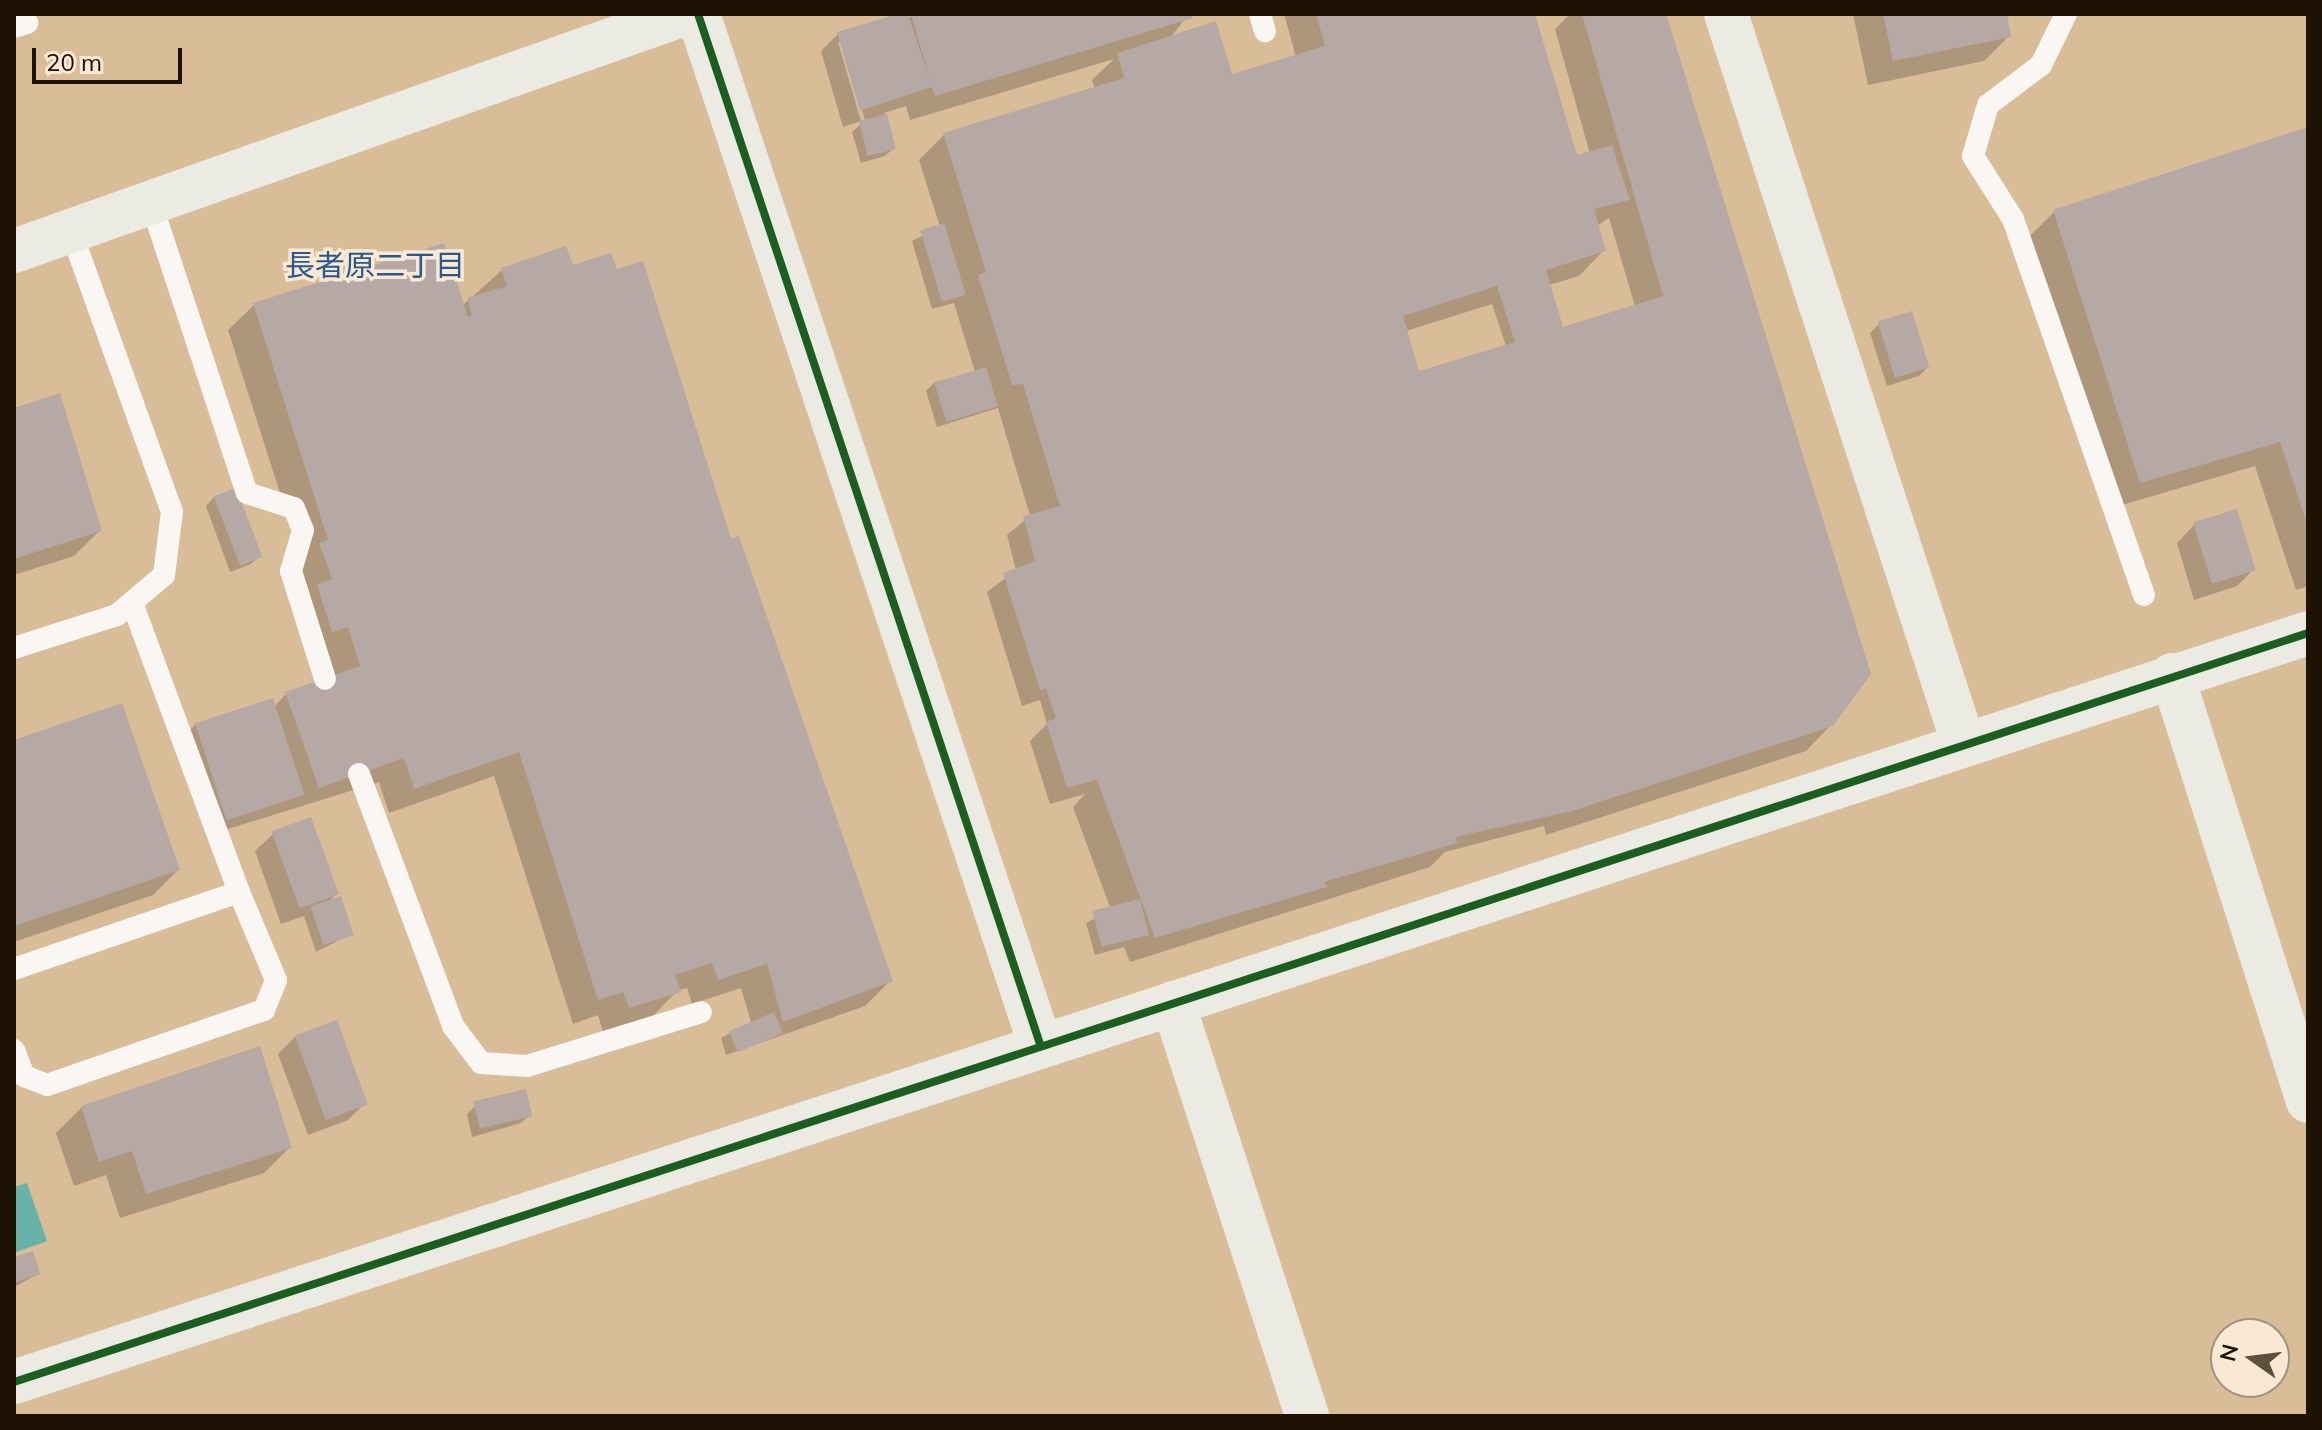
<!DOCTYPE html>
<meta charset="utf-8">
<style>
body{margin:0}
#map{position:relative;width:2322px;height:1430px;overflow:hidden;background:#d5c3ac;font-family:Mulish,"Noto Sans JP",sans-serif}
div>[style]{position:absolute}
.built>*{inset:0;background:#d9bc98}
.water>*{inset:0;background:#69b2a8}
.shadow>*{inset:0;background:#0003}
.building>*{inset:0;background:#b5a8a5;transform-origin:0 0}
.lane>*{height:22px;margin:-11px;padding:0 11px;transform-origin:11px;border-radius:11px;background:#f9f6f3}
.secondary>*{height:44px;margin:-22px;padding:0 22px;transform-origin:22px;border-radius:22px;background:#ebebe3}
.cycleway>*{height:8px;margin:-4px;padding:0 4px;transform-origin:4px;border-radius:4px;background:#1b5e20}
span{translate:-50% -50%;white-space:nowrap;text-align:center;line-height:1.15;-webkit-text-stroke:7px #f9e8d3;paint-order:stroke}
.neighbourhood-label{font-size:30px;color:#29588c}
.frame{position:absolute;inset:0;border:16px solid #1e1204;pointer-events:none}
.north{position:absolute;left:2210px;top:1318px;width:80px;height:80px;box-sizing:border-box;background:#f9e8d3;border:2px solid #a19280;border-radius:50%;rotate:284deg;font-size:22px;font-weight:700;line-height:32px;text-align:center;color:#1e1204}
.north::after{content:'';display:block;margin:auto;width:28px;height:36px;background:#5e503f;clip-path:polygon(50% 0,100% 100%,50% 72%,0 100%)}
.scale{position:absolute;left:32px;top:48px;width:150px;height:36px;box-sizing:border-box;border:4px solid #1e1204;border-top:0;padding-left:10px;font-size:24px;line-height:28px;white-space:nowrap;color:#1e1204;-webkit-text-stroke:6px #f9e8d3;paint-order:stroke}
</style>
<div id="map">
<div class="built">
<div style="clip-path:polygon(evenodd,14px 14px,2308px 14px,2308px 1416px,14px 1416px,14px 14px,2226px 1334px,2274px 1334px,2274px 1382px,2226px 1382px,2226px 1334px)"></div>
</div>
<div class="water">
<div style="clip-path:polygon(27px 1183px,47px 1241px,14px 1253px,14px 1187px)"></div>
</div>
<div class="shadow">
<div style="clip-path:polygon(evenodd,905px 14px,907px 19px,915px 14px,1189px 14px,1170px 38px,1231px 77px,1296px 57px,1284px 14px,1533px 14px,1576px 158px,1590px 154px,1555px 29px,1570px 14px,1664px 14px,1832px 724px,1806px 751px,1546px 835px,1544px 826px,1445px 852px,1430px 867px,1130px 962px,1124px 947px,1095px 955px,1086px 923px,1111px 910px,1073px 807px,1085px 794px,1050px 804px,1030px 741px,1047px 724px,1040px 700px,1022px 706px,987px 592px,1016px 570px,1007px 535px,1030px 516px,998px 408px,937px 427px,926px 391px,935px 382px,975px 372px,954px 303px,932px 309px,912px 241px,940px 227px,919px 160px,944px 135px,1095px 89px,1092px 80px,1114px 59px,910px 120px,906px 106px,884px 113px,894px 148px,885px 156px,861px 163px,852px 132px,865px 120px,842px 42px,838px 42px,861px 121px,843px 127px,821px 51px,838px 34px,905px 14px,1609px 218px,1635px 306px,1562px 329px,1549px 285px,1579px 276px,1604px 250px,1597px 226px,1609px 218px,905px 14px,1492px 304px,1506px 346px,1417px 373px,1406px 331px,1492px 304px)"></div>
<div style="clip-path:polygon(1853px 14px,2005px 14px,2009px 36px,1984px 61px,1868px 85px)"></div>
<div style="clip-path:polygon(2308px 129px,2308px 586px,2296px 590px,2255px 466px,2115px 507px,2029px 237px,2054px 212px)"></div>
<div style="clip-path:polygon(443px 246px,462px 306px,502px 270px,571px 268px,730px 540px,891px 980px,865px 1006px,726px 1055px,721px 1038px,751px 1022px,741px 988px,692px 1004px,687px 988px,678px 990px,653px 1016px,603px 1032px,598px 1015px,573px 1024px,494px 776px,389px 813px,379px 782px,209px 835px,179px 741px,196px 724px,274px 707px,286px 694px,331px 679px,295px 570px,302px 562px,228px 330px,254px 305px)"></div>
<div style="clip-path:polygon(1879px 324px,1927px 368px,1919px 376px,1887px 386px,1870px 333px)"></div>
<div style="clip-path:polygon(14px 410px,100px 530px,74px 556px,14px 575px)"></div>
<div style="clip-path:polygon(214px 497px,260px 556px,251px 564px,230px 572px,206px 506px)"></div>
<div style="clip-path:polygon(2194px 525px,2254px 569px,2237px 586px,2194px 600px,2177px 543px)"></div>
<div style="clip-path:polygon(14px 742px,178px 870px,153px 895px,14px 942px)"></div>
<div style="clip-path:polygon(310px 820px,337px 893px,327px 903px,351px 934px,316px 952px,304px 916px,281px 924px,255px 851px,273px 834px)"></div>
<div style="clip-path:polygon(296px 1036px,365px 1103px,348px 1120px,308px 1135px,278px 1054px)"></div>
<div style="clip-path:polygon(475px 1106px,530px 1115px,521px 1123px,472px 1137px,467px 1114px)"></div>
<div style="clip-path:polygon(82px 1107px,289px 1148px,264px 1173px,120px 1218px,106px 1175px,74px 1186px,56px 1133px)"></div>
<div style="clip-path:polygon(14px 1259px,38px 1274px,14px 1287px)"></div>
</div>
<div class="building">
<div style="clip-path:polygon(898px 14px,908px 14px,931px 83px,911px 14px,1191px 14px,1193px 18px,935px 96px,932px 87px,860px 111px,837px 32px)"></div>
<div style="clip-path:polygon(evenodd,1316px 14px,1535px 14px,1577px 155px,1612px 145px,1630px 200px,1594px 209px,1606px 251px,1546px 270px,1563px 327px,1663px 296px,1582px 14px,1666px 14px,1871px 674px,1833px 726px,1572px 811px,1456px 837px,1457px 843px,1324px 882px,1327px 887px,1155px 938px,1097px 780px,1067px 788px,1046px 722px,1056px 718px,1046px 688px,1040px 690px,1003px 573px,1035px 561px,1023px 516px,1060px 506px,1023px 384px,1012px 385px,978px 275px,986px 272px,943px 133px,1124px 78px,1117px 53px,1216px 21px,1232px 74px,1325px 46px,1316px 14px,1497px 286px,1515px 342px,1419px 371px,1403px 316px,1497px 286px)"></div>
<div style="clip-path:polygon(1883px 14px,2007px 14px,2011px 37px,1893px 61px)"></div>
<div style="left:887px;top:114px;width:36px;height:29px;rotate:76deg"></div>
<div style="clip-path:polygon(2308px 127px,2308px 524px,2307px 524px,2280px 442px,2140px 483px,2053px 210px)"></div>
<div style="left:944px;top:223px;width:75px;height:25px;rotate:73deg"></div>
<div style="clip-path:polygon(444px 243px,468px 317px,472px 315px,467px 298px,507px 286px,501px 268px,566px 246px,573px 265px,611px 253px,617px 269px,643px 261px,731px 538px,739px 536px,893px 981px,783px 1022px,767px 964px,718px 980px,712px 963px,675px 975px,681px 992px,629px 1008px,623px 992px,598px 1000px,519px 752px,414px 789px,404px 758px,319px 788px,285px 692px,360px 666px,348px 627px,332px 632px,317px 585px,332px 579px,319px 543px,328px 540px,253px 303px)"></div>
<div style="left:1912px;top:311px;width:59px;height:36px;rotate:73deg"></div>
<div style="left:986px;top:367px;width:41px;height:54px;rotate:73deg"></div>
<div style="clip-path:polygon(60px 393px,102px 531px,14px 559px,14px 408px)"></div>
<div style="left:236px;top:488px;width:74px;height:24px;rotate:69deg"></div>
<div style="left:2237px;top:509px;width:64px;height:46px;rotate:73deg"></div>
<div style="left:273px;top:698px;width:102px;height:82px;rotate:72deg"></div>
<div style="clip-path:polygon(122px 703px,180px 870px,14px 926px,14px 740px)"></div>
<div style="left:311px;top:817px;width:82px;height:42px;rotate:70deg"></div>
<div style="left:341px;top:896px;width:41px;height:32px;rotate:72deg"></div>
<div style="left:1140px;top:899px;width:37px;height:49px;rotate:76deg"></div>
<div style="left:774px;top:1012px;width:23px;height:49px;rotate:67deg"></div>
<div style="left:337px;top:1020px;width:90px;height:45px;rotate:70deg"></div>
<div style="clip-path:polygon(260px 1046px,292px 1148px,146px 1194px,132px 1151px,99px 1162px,81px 1106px)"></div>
<div style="left:526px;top:1089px;width:28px;height:54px;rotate:77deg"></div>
<div style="clip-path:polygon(33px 1251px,40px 1274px,14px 1283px,14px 1257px)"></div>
</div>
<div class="lane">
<div style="left:1260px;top:14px;width:18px;rotate:74deg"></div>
<div style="left:2066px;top:14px;width:57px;rotate:116.1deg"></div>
<div style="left:2041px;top:65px;width:66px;rotate:143deg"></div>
<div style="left:1988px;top:105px;width:53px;rotate:106.4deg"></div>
<div style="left:1973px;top:156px;width:75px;rotate:57.6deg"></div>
<div style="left:2013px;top:219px;width:398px;rotate:70.8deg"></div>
<div style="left:14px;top:27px;width:14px;rotate:-17deg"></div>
<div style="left:151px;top:203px;width:305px;rotate:71.7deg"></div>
<div style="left:247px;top:493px;width:49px;rotate:17.7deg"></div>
<div style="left:294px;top:508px;width:24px;rotate:68deg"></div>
<div style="left:303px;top:530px;width:43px;rotate:106.3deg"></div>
<div style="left:291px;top:571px;width:113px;rotate:72.5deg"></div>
<div style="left:14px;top:648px;width:108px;rotate:-17.8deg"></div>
<div style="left:117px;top:615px;width:62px;rotate:-40.4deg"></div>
<div style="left:164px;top:575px;width:64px;rotate:-82.8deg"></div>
<div style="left:172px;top:512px;width:299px;rotate:-109.8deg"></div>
<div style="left:359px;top:774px;width:269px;rotate:69.5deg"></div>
<div style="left:453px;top:1026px;width:46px;rotate:52.9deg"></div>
<div style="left:481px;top:1063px;width:46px;rotate:3.7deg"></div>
<div style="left:527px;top:1066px;width:182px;rotate:-17.2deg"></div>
<div style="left:14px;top:969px;width:238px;rotate:-18.9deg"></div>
<div style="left:239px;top:892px;width:309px;rotate:-110.3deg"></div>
<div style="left:14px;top:1050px;width:28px;rotate:69deg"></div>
<div style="left:24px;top:1076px;width:25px;rotate:21deg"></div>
<div style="left:47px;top:1085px;width:230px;rotate:-19.1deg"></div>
<div style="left:264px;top:1010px;width:32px;rotate:-68deg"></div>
<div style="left:276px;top:980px;width:95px;rotate:-112.8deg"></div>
</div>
<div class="secondary">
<div style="left:698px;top:14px;width:1085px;rotate:71.63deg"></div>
<div style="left:1726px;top:14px;width:766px;rotate:71.97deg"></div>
<div style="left:14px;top:251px;width:711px;rotate:-19.48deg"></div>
<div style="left:2172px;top:675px;width:447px;rotate:72.3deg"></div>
<div style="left:1173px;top:1003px;width:434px;rotate:72deg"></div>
<div style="left:14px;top:1382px;width:2413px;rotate:-18.08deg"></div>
</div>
<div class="cycleway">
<div style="left:698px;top:14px;width:1085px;rotate:71.63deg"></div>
<div style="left:14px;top:1382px;width:2413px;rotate:-18.08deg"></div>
</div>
<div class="neighbourhood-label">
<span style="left:375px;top:265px">長者原二丁目</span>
</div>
<div class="frame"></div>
<div class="north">N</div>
<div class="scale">20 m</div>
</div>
